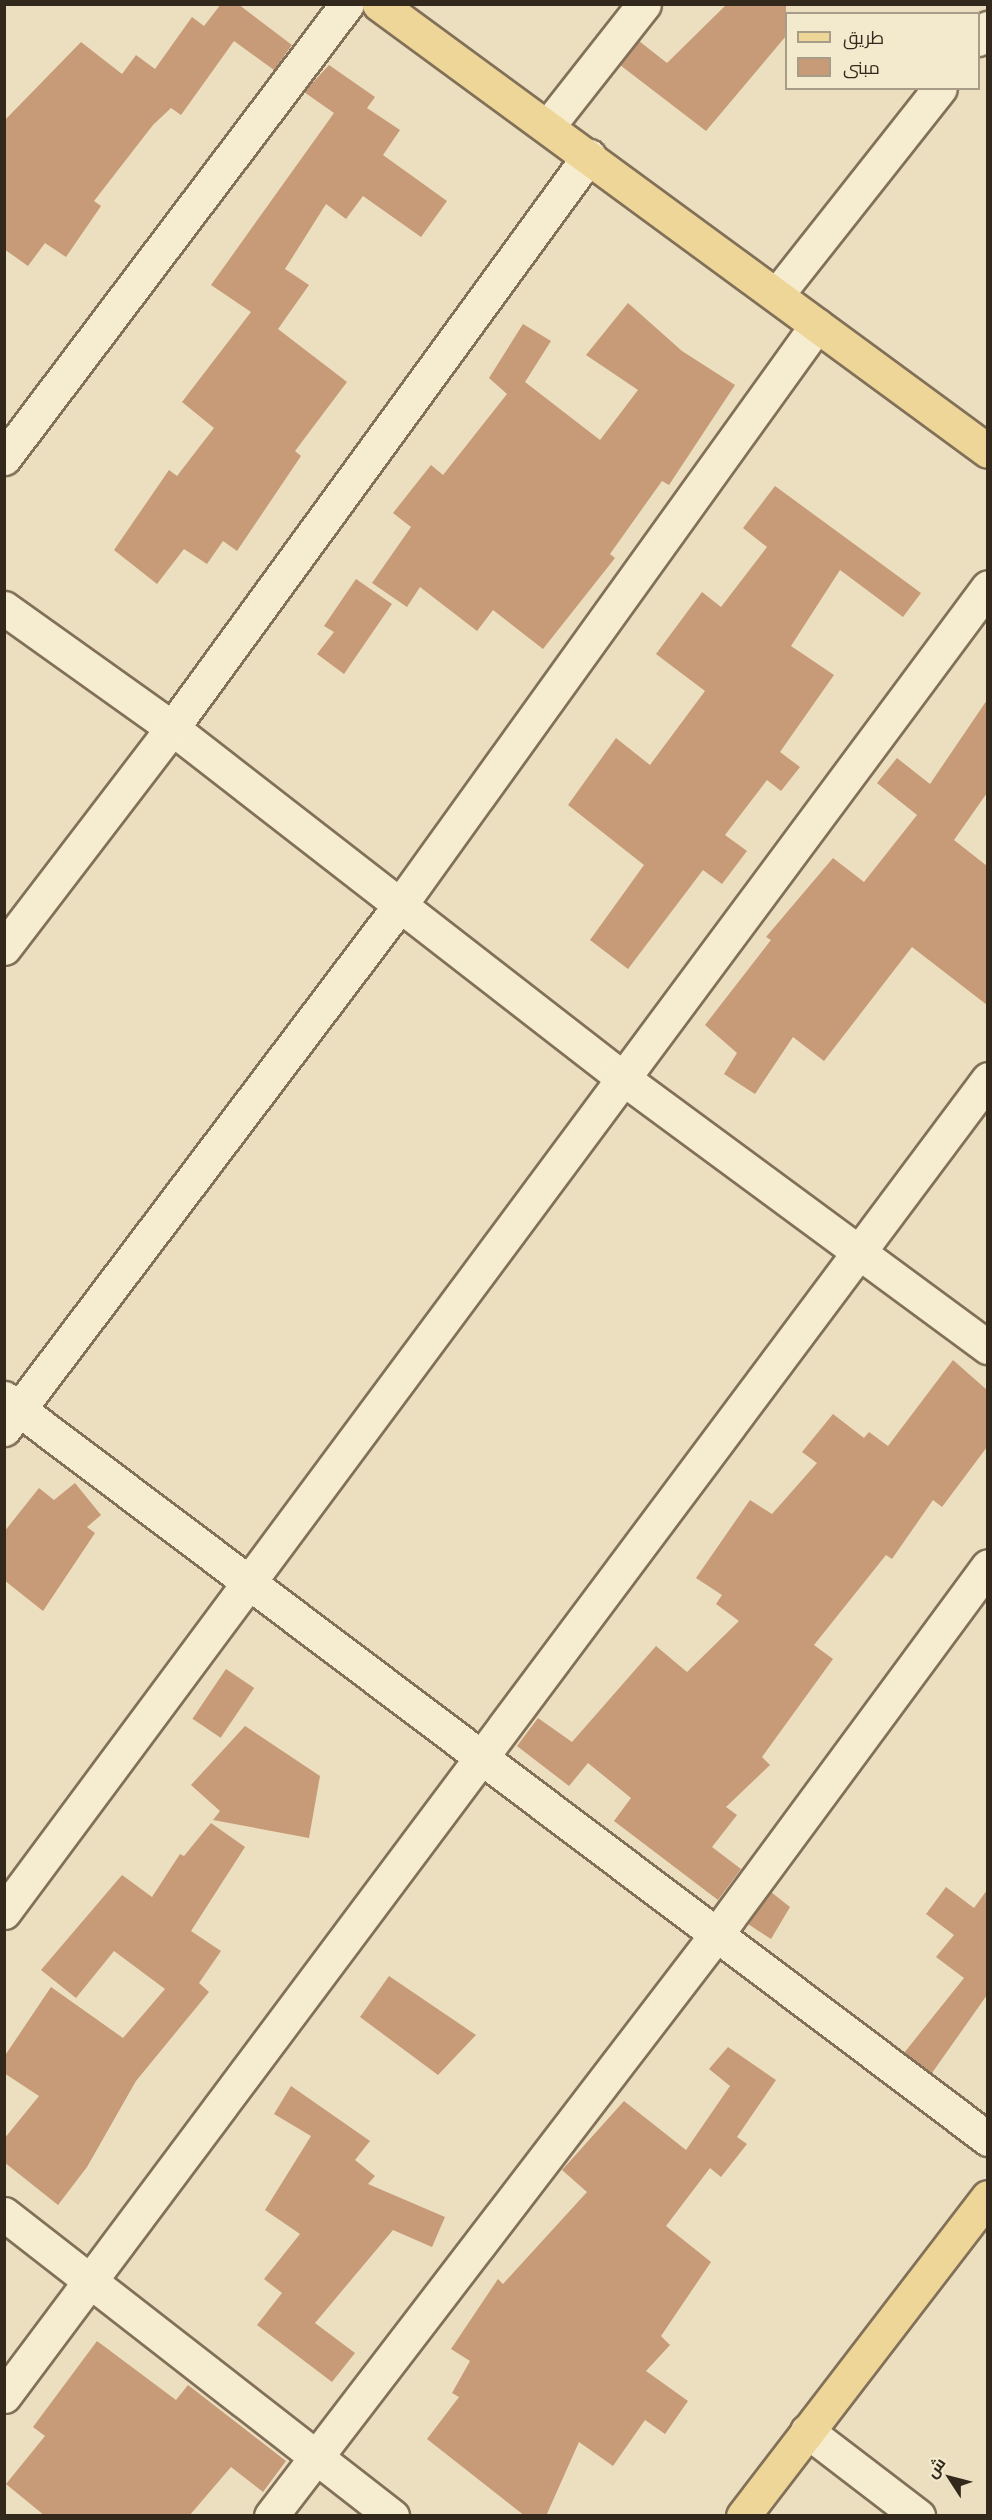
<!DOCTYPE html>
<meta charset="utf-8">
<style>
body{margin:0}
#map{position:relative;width:992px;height:2520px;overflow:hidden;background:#ebdfbf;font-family:"Playfair Display",Cairo,serif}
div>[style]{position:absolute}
.building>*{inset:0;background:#c79b77;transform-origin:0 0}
.roads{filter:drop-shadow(2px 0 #827059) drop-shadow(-2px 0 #827059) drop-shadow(0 2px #827059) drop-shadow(0 -2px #827059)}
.minor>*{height:33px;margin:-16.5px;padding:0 16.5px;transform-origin:16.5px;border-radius:16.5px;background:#f6edd1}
.major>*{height:33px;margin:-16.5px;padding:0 16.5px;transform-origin:16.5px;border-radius:16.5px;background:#edd698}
span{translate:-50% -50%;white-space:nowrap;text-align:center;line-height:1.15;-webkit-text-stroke:5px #f3eace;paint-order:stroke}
.frame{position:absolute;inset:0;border:6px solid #32281c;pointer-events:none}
.legend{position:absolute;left:785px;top:12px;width:195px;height:78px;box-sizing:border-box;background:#f3eace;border:2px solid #a69c87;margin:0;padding:8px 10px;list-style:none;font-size:18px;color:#32281c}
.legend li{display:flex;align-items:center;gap:12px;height:30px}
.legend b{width:30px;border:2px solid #a69c87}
.north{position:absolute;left:920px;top:2448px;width:60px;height:60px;-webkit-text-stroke:4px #f3eace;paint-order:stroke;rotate:306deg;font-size:16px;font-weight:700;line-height:24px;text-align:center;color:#32281c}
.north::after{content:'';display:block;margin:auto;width:21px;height:27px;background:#32281c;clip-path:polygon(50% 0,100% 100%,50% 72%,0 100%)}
</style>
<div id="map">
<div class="building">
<div style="clip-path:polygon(221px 4px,238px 4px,292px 45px,274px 70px,234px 41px,181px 115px,171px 108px,153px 125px,94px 201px,101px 206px,66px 257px,45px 243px,28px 266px,4px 249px,4px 121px,81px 42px,122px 74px,136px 55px,155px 69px,192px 17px,204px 26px)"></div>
<div style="clip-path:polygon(727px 4px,786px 4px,786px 36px,706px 131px,620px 65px,639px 41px,667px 63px)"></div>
<div style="clip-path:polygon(329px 65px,375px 97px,367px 108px,400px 130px,383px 155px,447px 201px,421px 237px,363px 196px,346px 219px,326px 204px,285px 269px,309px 285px,278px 329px,347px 382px,295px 451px,301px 456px,237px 551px,223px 541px,207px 564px,184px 549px,157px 584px,114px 550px,169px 470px,177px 476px,214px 428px,182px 402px,251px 312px,211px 285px,334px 113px,304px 92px)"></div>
<div style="clip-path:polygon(628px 303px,682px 351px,735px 385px,669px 485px,662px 481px,610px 554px,615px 558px,543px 649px,493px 610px,477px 631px,420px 587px,407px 607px,372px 583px,411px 527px,393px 513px,431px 465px,443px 475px,507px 394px,489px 378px,523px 324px,551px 341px,525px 382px,600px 440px,638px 390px,586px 355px)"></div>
<div style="clip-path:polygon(775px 486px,921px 593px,903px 617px,840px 570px,791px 646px,834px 675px,780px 752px,800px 767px,781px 791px,767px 780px,725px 835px,747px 851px,722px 884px,703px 870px,628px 969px,590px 940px,644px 865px,568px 805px,616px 738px,650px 765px,705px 691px,656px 654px,702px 592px,721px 607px,767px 547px,743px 528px)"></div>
<div style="clip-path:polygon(356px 579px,392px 604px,344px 674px,317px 654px,334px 632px,324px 626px)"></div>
<div style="clip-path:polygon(987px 700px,987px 793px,954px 840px,987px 866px,987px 1005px,912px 947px,824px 1061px,793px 1037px,755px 1094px,724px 1074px,737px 1053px,705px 1025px,771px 940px,766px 937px,833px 858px,864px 882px,917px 815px,877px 783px,897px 758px,930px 784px)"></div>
<div style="clip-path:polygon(953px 1360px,987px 1390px,987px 1447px,942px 1507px,933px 1500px,892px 1559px,886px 1555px,814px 1645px,833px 1659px,762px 1757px,770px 1765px,726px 1807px,737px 1815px,712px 1847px,741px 1869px,718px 1900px,614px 1821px,631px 1798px,588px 1763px,569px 1786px,517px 1746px,538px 1718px,572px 1742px,656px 1646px,687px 1672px,739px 1621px,716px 1604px,722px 1595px,696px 1578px,750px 1500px,772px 1514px,817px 1463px,802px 1452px,833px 1414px,864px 1438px,869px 1432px,888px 1446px)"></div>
<div style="clip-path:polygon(75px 1483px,101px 1515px,87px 1527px,95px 1533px,43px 1611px,4px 1580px,4px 1532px,39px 1488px,54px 1500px)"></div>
<div style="left:226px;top:1669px;width:34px;height:60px;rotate:34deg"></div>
<div style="clip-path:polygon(245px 1726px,320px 1776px,309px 1838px,213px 1820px,220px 1811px,191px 1785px)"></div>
<div style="clip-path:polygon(211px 1823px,245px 1847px,191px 1931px,221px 1951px,199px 1983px,209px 1992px,136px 2081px,87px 2167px,58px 2205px,4px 2162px,4px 2139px,39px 2096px,4px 2073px,4px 2057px,51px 1987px,123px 2038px,165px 1989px,114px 1951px,76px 1998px,41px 1970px,122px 1875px,152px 1897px,180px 1854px,184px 1856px)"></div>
<div style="clip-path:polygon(946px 1887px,974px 1908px,987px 1890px,987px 1995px,932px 2073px,904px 2053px,964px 1978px,936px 1957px,954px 1935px,926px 1914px)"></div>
<div style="clip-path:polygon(771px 1892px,790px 1907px,771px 1939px,748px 1924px)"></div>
<div style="clip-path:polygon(389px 1976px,476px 2035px,438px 2075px,360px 2017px)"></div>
<div style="clip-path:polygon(728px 2047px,776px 2080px,737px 2137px,747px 2144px,721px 2177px,710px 2168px,666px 2226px,711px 2262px,661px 2336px,670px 2345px,646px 2371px,688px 2401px,665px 2434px,645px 2420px,613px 2466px,579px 2442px,546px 2516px,525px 2516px,427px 2439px,459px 2397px,452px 2393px,470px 2361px,451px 2349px,498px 2279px,503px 2284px,587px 2192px,562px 2170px,624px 2101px,686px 2150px,730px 2086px,709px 2069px)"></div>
<div style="clip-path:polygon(291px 2086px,370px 2141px,355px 2160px,375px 2176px,368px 2184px,445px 2217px,432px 2247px,393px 2230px,315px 2323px,355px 2353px,332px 2382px,257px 2325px,282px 2293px,264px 2279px,300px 2234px,265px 2210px,311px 2136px,274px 2114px)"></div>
<div style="clip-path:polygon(97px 2341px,176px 2400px,188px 2385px,286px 2461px,263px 2492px,231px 2467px,189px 2516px,45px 2516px,6px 2484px,45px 2436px,33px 2427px)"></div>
</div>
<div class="roads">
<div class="minor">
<div style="left:978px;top:39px;width:15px;rotate:-48deg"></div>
<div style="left:548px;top:126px;width:155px;rotate:-51.8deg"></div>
<div style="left:778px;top:293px;width:261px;rotate:-51.7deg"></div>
<div style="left:4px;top:458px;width:569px;rotate:-52.93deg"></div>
<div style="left:4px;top:608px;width:206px;rotate:35.5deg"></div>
<div style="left:172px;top:728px;width:567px;rotate:37.84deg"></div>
<div style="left:620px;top:1076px;width:457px;rotate:36.4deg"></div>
<div style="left:4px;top:948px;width:277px;rotate:-52.6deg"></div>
<div style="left:172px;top:728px;width:708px;rotate:-53.91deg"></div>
<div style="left:4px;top:1398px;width:1232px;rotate:36.98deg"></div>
<div style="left:4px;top:1429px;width:657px;rotate:-52.92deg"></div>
<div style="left:400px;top:905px;width:714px;rotate:-54.29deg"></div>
<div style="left:4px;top:1912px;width:1650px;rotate:-53.4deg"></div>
<div style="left:4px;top:2214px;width:492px;rotate:37.9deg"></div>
<div style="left:4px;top:2396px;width:1644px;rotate:-53.23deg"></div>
<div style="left:807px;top:2431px;width:140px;rotate:37.4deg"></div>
<div style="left:271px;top:2516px;width:732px;rotate:-52.55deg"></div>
<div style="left:716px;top:1935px;width:458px;rotate:-53.6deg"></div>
</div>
<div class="major">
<div style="left:379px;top:4px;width:755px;rotate:36.28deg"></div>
<div style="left:743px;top:2516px;width:402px;rotate:-52.5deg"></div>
</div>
</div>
<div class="frame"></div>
<ul class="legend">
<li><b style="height:8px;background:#edd698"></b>طريق</li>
<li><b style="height:16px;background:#c79b77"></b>مبنى</li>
</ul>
<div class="north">ش</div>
</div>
